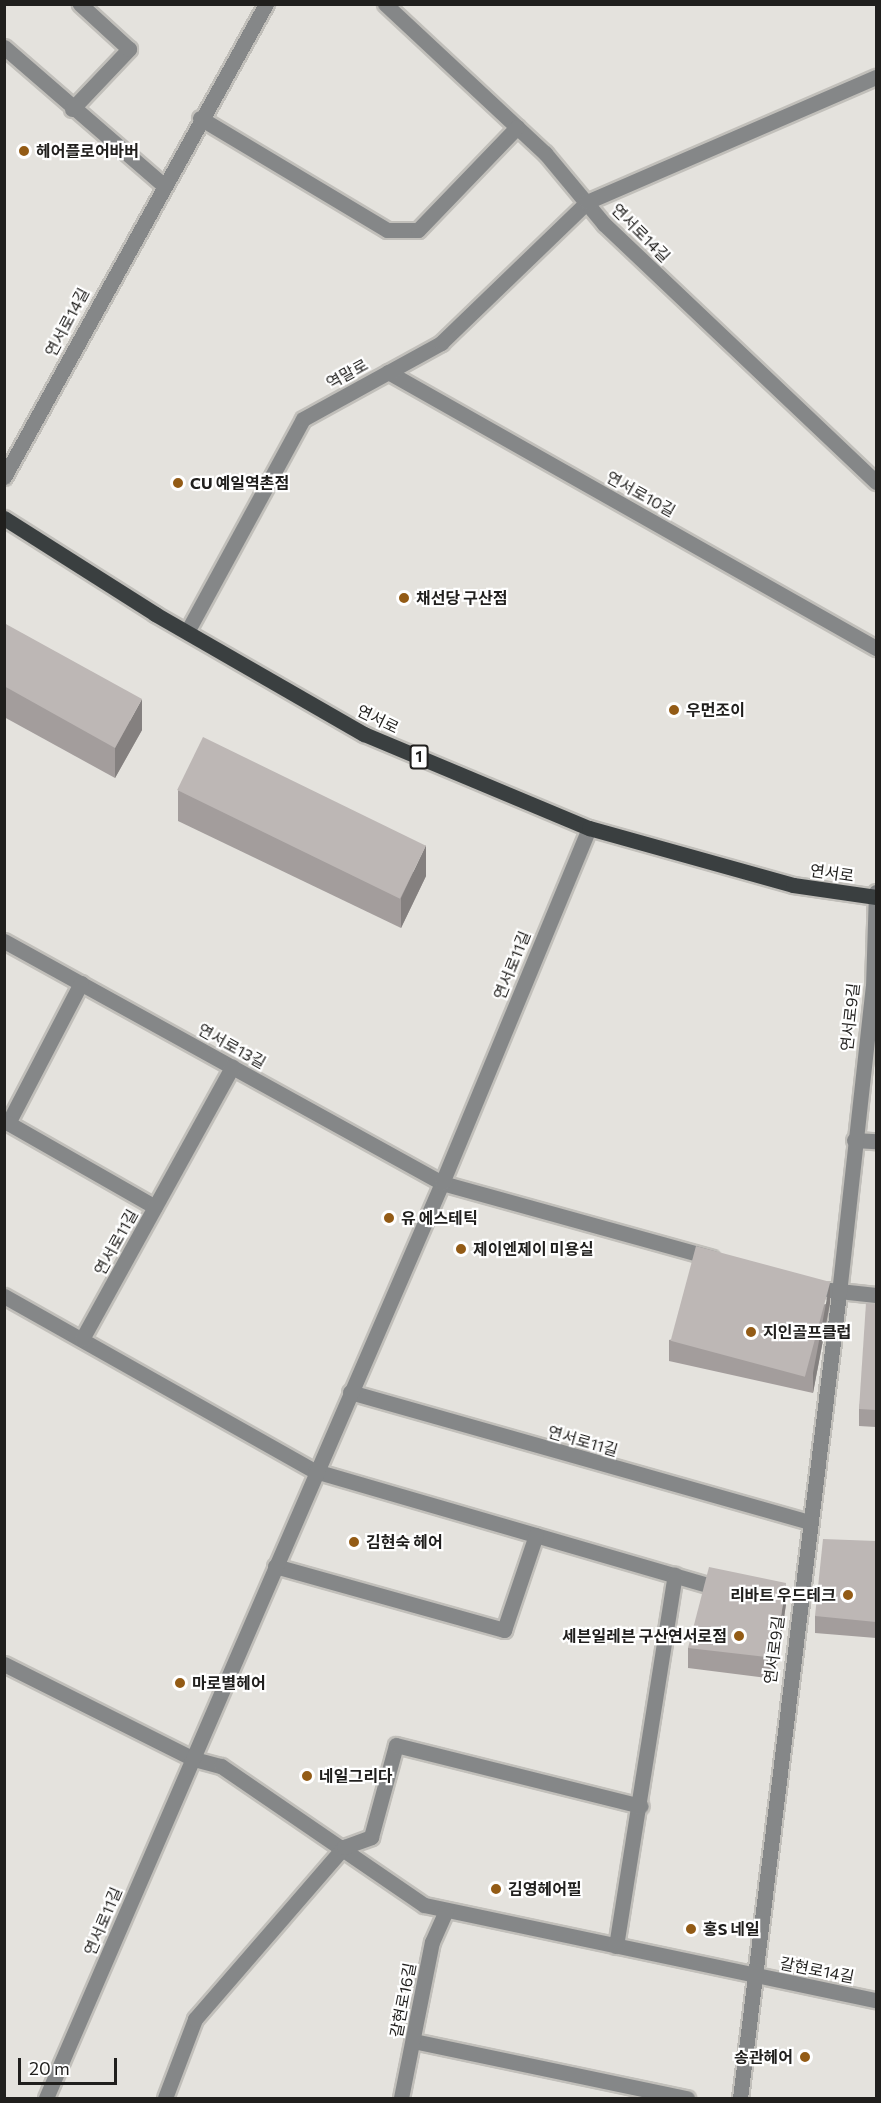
<!DOCTYPE html>
<meta charset="utf-8">
<style>
body{margin:0}
#map{position:relative;width:881px;height:2103px;overflow:hidden;background:#e4e2dd;font-family:Commissioner,"Noto Sans KR",sans-serif}
div>[style]{position:absolute}
.roads{filter:drop-shadow(2px 0 #c1bfba) drop-shadow(-2px 0 #c1bfba) drop-shadow(0 2px #c1bfba) drop-shadow(0 -2px #c1bfba)}
.minor>*{height:15px;margin:-7.5px;padding:0 7.5px;transform-origin:7.5px;border-radius:7.5px;background:#858788}
.major>*{height:15px;margin:-7.5px;padding:0 7.5px;transform-origin:7.5px;border-radius:7.5px;background:#3a3f40}
.wall>*{inset:0;background:#a39d9c}
.shaded-wall>*{inset:0;background:#84807f}
.building>*{inset:0;background:#bdb7b5;transform-origin:0 0}
.dots>*{width:16px;height:16px;translate:-50% -50%;box-sizing:border-box;border:3px solid #fff;border-radius:50%}
span{translate:-50% -50%;white-space:nowrap;text-align:center;line-height:1.15;-webkit-text-stroke:4.5px #fff;paint-order:stroke}
.shield-label span{padding:2px 4px;background:#fff;border:2px solid;border-radius:4px;-webkit-text-stroke-width:0}
.shield-label{font-size:15px;color:#201f1d;font-weight:700}
.poi-label{font-size:16px;color:#201f1d;font-weight:700}
.left{translate:0 -50%;text-align:left}
.right{translate:-100% -50%;text-align:right}
.street-label{font-size:16px;color:#201f1d}
.frame{position:absolute;inset:0;border:6px solid #201f1d;pointer-events:none}
.scale{position:absolute;left:18px;top:2058px;width:99px;height:27px;box-sizing:border-box;border:3px solid #201f1d;border-top:0;padding-left:8px;font-size:18px;line-height:21px;white-space:nowrap;color:#201f1d;-webkit-text-stroke:4px #fff;paint-order:stroke}
</style>
<div id="map">
<div class="roads">
<div class="minor">
<div style="left:385px;top:4px;width:219px;rotate:43deg"></div>
<div style="left:545px;top:153px;width:92px;rotate:50.3deg"></div>
<div style="left:604px;top:224px;width:375px;rotate:43.5deg"></div>
<div style="left:4px;top:47px;width:209px;rotate:40.9deg"></div>
<div style="left:72px;top:109px;width:83px;rotate:-46.5deg"></div>
<div style="left:129px;top:49px;width:67px;rotate:-137.4deg"></div>
<div style="left:200px;top:118px;width:218px;rotate:30.9deg"></div>
<div style="left:387px;top:230px;width:31px"></div>
<div style="left:418px;top:230px;width:143px;rotate:-46.1deg"></div>
<div style="left:388px;top:372px;width:561px;rotate:29.49deg"></div>
<div style="left:4px;top:477px;width:541px;rotate:-61.02deg"></div>
<div style="left:188px;top:630px;width:240px;rotate:-61.4deg"></div>
<div style="left:303px;top:419px;width:158px;rotate:-28.8deg"></div>
<div style="left:441px;top:343px;width:203px;rotate:-44deg"></div>
<div style="left:587px;top:202px;width:315px;rotate:-23.4deg"></div>
<div style="left:4px;top:941px;width:500px;rotate:28.92deg"></div>
<div style="left:442px;top:1183px;width:280px;rotate:15.5deg"></div>
<div style="left:81px;top:983px;width:158px;rotate:117.5deg"></div>
<div style="left:8px;top:1123px;width:169px;rotate:29.7deg"></div>
<div style="left:854px;top:1140px;width:22px;rotate:3deg"></div>
<div style="left:830px;top:1290px;width:46px;rotate:6.2deg"></div>
<div style="left:4px;top:1296px;width:357px;rotate:29.4deg"></div>
<div style="left:315px;top:1471px;width:424px;rotate:16.2deg"></div>
<div style="left:82px;top:1339px;width:311px;rotate:-61.1deg"></div>
<div style="left:350px;top:1392px;width:476px;rotate:15.8deg"></div>
<div style="left:275px;top:1566px;width:238px;rotate:15.6deg"></div>
<div style="left:504px;top:1630px;width:100px;rotate:-71.4deg"></div>
<div style="left:4px;top:1664px;width:212px;rotate:26.6deg"></div>
<div style="left:194px;top:1759px;width:28px;rotate:15deg"></div>
<div style="left:221px;top:1766px;width:246px;rotate:34.4deg"></div>
<div style="left:424px;top:1905px;width:462px;rotate:11.9deg"></div>
<div style="left:616px;top:1946px;width:376px;rotate:-81deg"></div>
<div style="left:413px;top:2041px;width:280px;rotate:11.8deg"></div>
<div style="left:46px;top:2098px;width:997px;rotate:-66.6deg"></div>
<div style="left:442px;top:1183px;width:384px;rotate:-67.5deg"></div>
<div style="left:165px;top:2098px;width:85px;rotate:-69.2deg"></div>
<div style="left:195px;top:2019px;width:228px;rotate:-49.1deg"></div>
<div style="left:344px;top:1847px;width:29px;rotate:-20deg"></div>
<div style="left:371px;top:1837px;width:95px;rotate:-74.8deg"></div>
<div style="left:396px;top:1745px;width:252px;rotate:14deg"></div>
<div style="left:401px;top:2098px;width:159px;rotate:-78.8deg"></div>
<div style="left:432px;top:1942px;width:35px;rotate:-66deg"></div>
<div style="left:740px;top:2098px;width:811px;rotate:-82.99deg"></div>
<div style="left:839px;top:1293px;width:308px;rotate:-83.7deg"></div>
<div style="left:873px;top:987px;width:95px;rotate:-88.2deg"></div>
</div>
<div class="major">
<div style="left:4px;top:518px;width:179px;rotate:32.4deg"></div>
<div style="left:155px;top:614px;width:241px;rotate:29.9deg"></div>
<div style="left:364px;top:734px;width:244px;rotate:22.7deg"></div>
<div style="left:589px;top:828px;width:212px;rotate:15.6deg"></div>
<div style="left:793px;top:885px;width:84px;rotate:8.2deg"></div>
</div>
</div>
<div class="wall">
<div style="clip-path:polygon(4px 623px,142px 730px,115px 778px,4px 717px)"></div>
<div style="clip-path:polygon(178px 790px,426px 876px,401px 928px,178px 821px)"></div>
<div style="clip-path:polygon(830px 1303px,813px 1393px,669px 1361px,669px 1340px)"></div>
<div style="clip-path:polygon(876px 1304px,876px 1427px,859px 1426px,859px 1409px)"></div>
<div style="clip-path:polygon(876px 1541px,876px 1638px,815px 1633px,815px 1616px)"></div>
<div style="clip-path:polygon(786px 1604px,775px 1679px,688px 1668px,688px 1648px)"></div>
</div>
<div class="shaded-wall">
<div style="clip-path:polygon(142px 699px,142px 730px,115px 778px,115px 748px)"></div>
<div style="clip-path:polygon(426px 845px,426px 876px,401px 928px,401px 898px)"></div>
<div style="clip-path:polygon(830px 1282px,830px 1303px,813px 1393px,813px 1373px)"></div>
<div style="clip-path:polygon(786px 1583px,786px 1604px,775px 1679px,775px 1658px)"></div>
</div>
<div class="building">
<div style="clip-path:polygon(4px 623px,142px 699px,115px 748px,4px 686px)"></div>
<div style="left:203px;top:737px;width:248px;height:59px;rotate:26deg"></div>
<div style="left:696px;top:1246px;width:139px;height:98px;rotate:15deg"></div>
<div style="clip-path:polygon(866px 1303px,876px 1304px,876px 1410px,859px 1409px)"></div>
<div style="clip-path:polygon(823px 1539px,876px 1541px,876px 1622px,815px 1616px)"></div>
<div style="clip-path:polygon(709px 1567px,786px 1583px,775px 1658px,688px 1648px)"></div>
</div>
<div class="dots">
<div style="left:24px;top:151px;background:#935b15"></div>
<div style="left:178px;top:483px;background:#935b15"></div>
<div style="left:404px;top:598px;background:#935b15"></div>
<div style="left:674px;top:710px;background:#935b15"></div>
<div style="left:389px;top:1218px;background:#935b15"></div>
<div style="left:461px;top:1249px;background:#935b15"></div>
<div style="left:751px;top:1332px;background:#935b15"></div>
<div style="left:354px;top:1542px;background:#935b15"></div>
<div style="left:848px;top:1595px;background:#935b15"></div>
<div style="left:739px;top:1636px;background:#935b15"></div>
<div style="left:180px;top:1683px;background:#935b15"></div>
<div style="left:307px;top:1776px;background:#935b15"></div>
<div style="left:496px;top:1889px;background:#935b15"></div>
<div style="left:691px;top:1929px;background:#935b15"></div>
<div style="left:805px;top:2057px;background:#935b15"></div>
</div>
<div class="shield-label">
<span style="left:419px;top:757px">1</span>
</div>
<div class="poi-label">
<span class="left" style="left:36px;top:151px">헤어플로어바버</span>
<span class="left" style="left:190px;top:483px">CU 예일역촌점</span>
<span class="left" style="left:416px;top:598px">채선당 구산점</span>
<span class="left" style="left:686px;top:710px">우먼조이</span>
<span class="left" style="left:401px;top:1218px">유 에스테틱</span>
<span class="left" style="left:473px;top:1249px">제이엔제이 미용실</span>
<span class="left" style="left:763px;top:1332px">지인골프클럽</span>
<span class="left" style="left:366px;top:1542px">김현숙 헤어</span>
<span class="right" style="left:836px;top:1595px">리바트 우드테크</span>
<span class="right" style="left:727px;top:1636px">세븐일레븐 구산연서로점</span>
<span class="left" style="left:192px;top:1683px">마로별헤어</span>
<span class="left" style="left:319px;top:1776px">네일그리다</span>
<span class="left" style="left:508px;top:1889px">김영헤어필</span>
<span class="left" style="left:703px;top:1929px">홍S 네일</span>
<span class="right" style="left:793px;top:2057px">송관헤어</span>
</div>
<div class="street-label">
<span style="left:641px;top:233px;rotate:45deg">연서로14길</span>
<span style="left:67px;top:322px;rotate:-62deg">연서로14길</span>
<span style="left:347px;top:374px;rotate:-29deg">역말로</span>
<span style="left:641px;top:494px;rotate:29deg">연서로10길</span>
<span style="left:378px;top:719px;rotate:26deg">연서로</span>
<span style="left:832px;top:873px;rotate:8deg">연서로</span>
<span style="left:512px;top:965px;rotate:-68deg">연서로11길</span>
<span style="left:850px;top:1017px;rotate:-84deg">연서로9길</span>
<span style="left:232px;top:1046px;rotate:29deg">연서로13길</span>
<span style="left:116px;top:1242px;rotate:-61deg">연서로11길</span>
<span style="left:583px;top:1441px;rotate:16deg">연서로11길</span>
<span style="left:774px;top:1650px;rotate:-83deg">연서로9길</span>
<span style="left:103px;top:1921px;rotate:-67deg">연서로11길</span>
<span style="left:817px;top:1970px;rotate:11deg">갈현로14길</span>
<span style="left:403px;top:2000px;rotate:-79deg">갈현로16길</span>
</div>
<div class="frame"></div>
<div class="scale">20 m</div>
</div>
